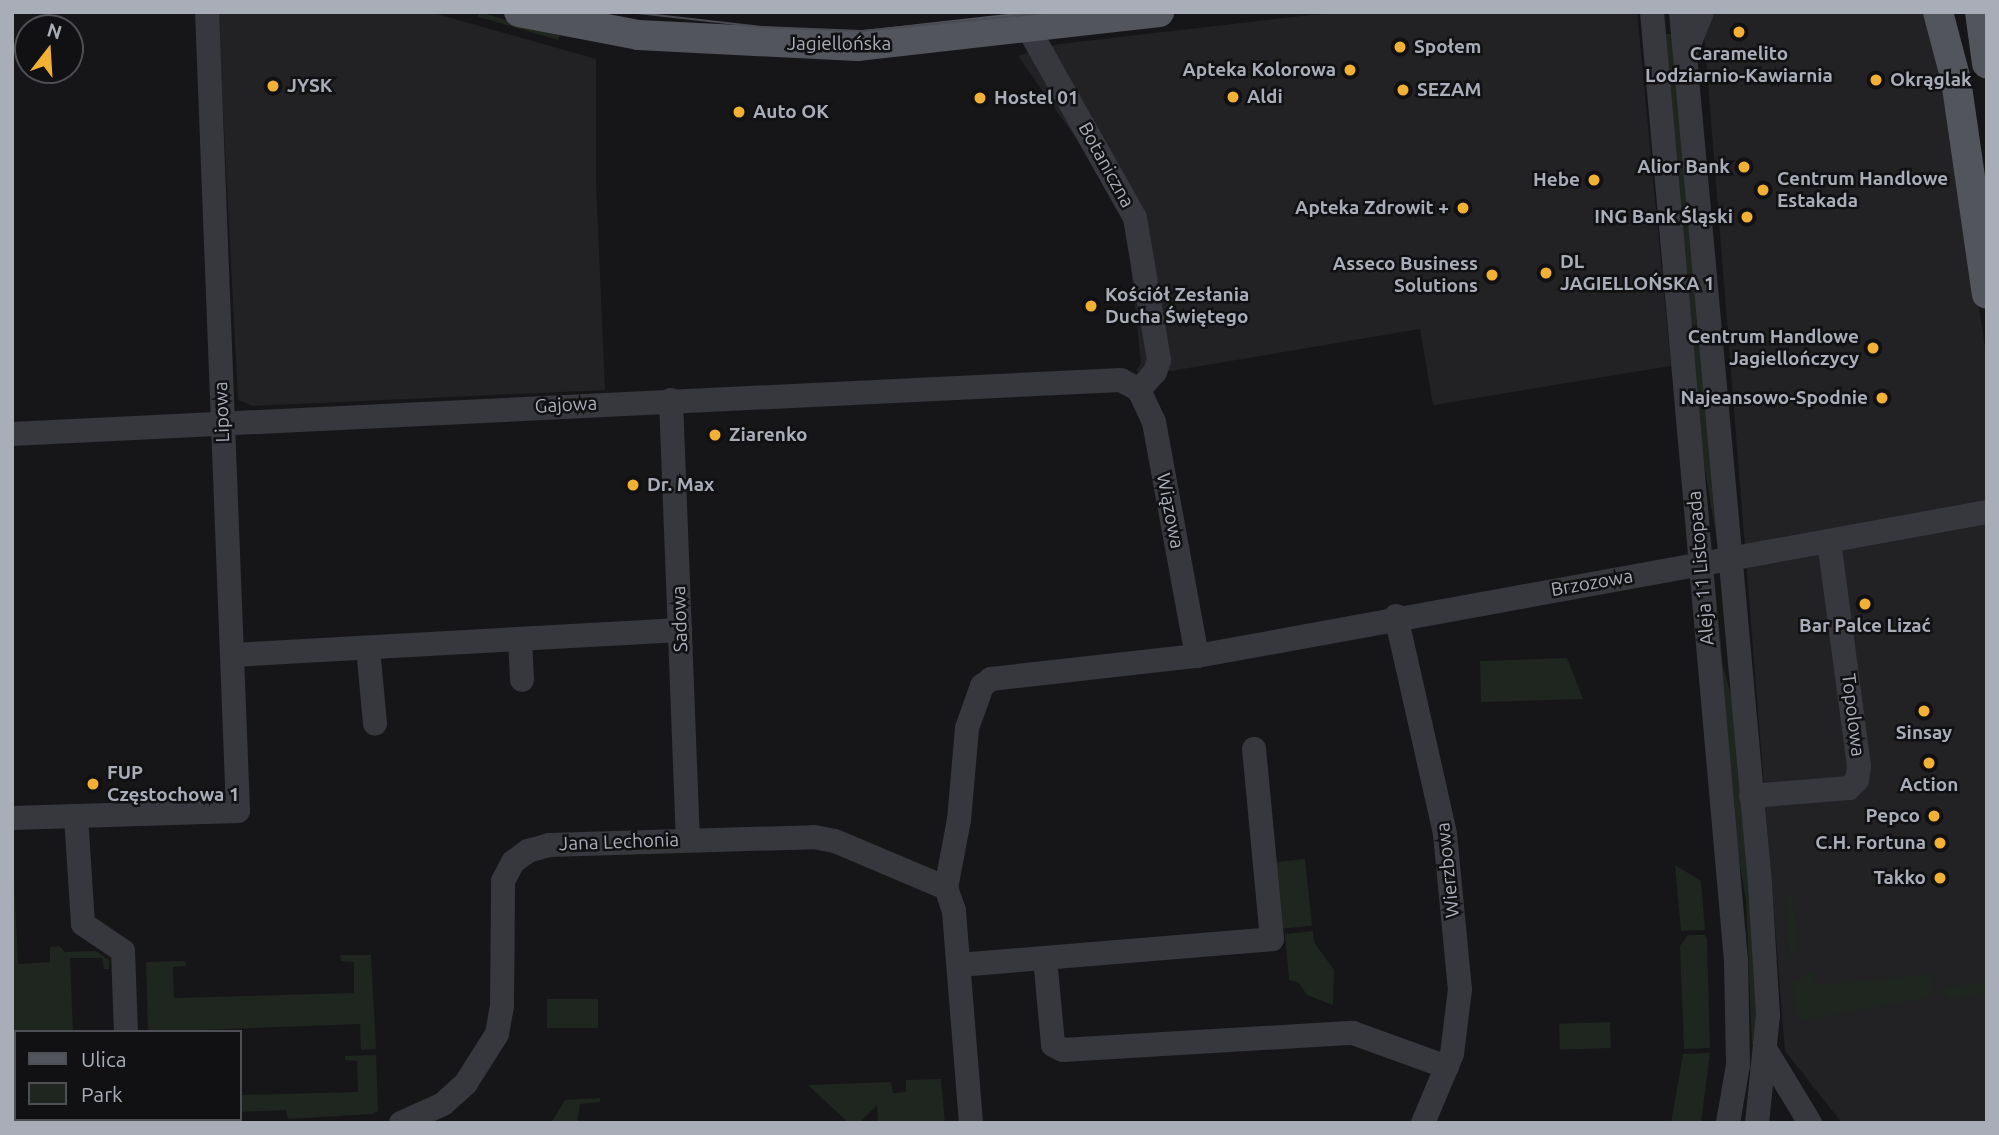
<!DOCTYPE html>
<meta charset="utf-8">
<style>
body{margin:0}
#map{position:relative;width:1999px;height:1135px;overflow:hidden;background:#161618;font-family:Ubuntu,sans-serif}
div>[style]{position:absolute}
.built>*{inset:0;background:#222225}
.green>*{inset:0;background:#1e261f;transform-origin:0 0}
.minor>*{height:24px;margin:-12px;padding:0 12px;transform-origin:12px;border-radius:12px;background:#37383d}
.major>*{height:30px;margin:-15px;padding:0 15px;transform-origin:15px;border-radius:15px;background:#53555c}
.tram>*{height:2px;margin:-1px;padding:0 1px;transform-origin:1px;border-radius:1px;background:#4a4c52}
.dots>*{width:19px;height:19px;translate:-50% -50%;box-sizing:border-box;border:4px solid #111113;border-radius:50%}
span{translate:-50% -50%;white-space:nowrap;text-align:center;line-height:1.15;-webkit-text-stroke:5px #111113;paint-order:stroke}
.street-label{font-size:19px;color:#a8adb8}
.poi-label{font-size:19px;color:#a8adb8;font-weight:700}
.left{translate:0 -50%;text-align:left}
.right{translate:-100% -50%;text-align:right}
.frame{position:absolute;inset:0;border:14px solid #a8adb8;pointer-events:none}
.legend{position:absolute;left:14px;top:1030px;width:228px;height:91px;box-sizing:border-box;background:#111113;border:2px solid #4d4f55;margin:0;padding:9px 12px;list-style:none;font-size:21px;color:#a8adb8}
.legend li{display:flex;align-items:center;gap:14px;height:35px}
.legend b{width:35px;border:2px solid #4d4f55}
.north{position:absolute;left:14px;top:14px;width:70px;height:70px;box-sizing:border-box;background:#111113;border:2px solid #4d4f55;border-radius:50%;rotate:17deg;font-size:19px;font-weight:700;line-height:28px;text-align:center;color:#a8adb8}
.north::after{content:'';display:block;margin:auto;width:24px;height:32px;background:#f2b134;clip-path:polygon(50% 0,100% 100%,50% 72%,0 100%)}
</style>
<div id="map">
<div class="built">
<div style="clip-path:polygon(218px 12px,430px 12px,596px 59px,596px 183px,605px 390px,253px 406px,238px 400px)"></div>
<div style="clip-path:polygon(1375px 12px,1637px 12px,1671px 366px,1433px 405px,1420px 329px,1171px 371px,1136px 371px,1141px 363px,1126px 222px,1103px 177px,1018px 56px,1059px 44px,1310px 15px)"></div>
<div style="clip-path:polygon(1710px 12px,1928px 12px,1939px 43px,1987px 360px,1987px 1123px,1842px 1123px,1785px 1051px,1704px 32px)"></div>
</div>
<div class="green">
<div style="left:479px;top:12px;width:84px;height:5px;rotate:16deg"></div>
<div style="clip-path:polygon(1663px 34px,1671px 34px,1702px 325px,1689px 326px)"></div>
<div style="clip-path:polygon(1703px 336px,1717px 541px,1697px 422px,1689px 337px)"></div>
<div style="clip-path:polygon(1717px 605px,1723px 666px,1736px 714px,1760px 1044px,1752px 1044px,1746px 901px,1732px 817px)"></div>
<div style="clip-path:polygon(1567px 658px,1583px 699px,1481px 702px,1480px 661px)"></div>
<div style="clip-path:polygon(12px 835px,18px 964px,50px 962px,50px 947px,59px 946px,65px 952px,96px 951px,109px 960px,109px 969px,104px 969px,102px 958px,70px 958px,73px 1032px,16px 1032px,12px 1097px)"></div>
<div style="left:1305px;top:859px;width:67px;height:32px;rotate:84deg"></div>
<div style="clip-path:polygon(1675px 865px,1701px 881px,1705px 930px,1681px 931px)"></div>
<div style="clip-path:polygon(1792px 892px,1798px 945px,1790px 961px,1785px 896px)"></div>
<div style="clip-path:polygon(1313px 931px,1314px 942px,1334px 970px,1333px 1005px,1307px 995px,1299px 983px,1289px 980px,1285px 934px)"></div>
<div style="clip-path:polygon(1688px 935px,1705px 935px,1707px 939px,1710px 1048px,1684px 1049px,1680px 946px)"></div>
<div style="clip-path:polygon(340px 955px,371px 955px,376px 1049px,361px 1050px,360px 1024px,148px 1032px,146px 962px,185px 961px,186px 966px,173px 967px,174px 998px,354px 993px,354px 962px,341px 961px)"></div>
<div style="clip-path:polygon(1809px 973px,1814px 973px,1815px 985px,1933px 974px,1933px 997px,1804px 1020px,1795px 1012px,1792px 982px)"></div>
<div style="clip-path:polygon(1987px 982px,1987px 993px,1955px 999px,1947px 997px,1942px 987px)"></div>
<div style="left:598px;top:999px;width:29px;height:51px;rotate:90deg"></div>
<div style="left:1610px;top:1022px;width:26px;height:51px;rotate:88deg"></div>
<div style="clip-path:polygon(1710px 1053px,1701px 1123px,1671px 1123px,1683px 1054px)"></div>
<div style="clip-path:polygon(376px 1055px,378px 1111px,372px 1114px,288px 1119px,286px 1110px,240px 1112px,240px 1095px,358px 1092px,357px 1061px,345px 1060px,345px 1056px)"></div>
<div style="clip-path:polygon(941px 1079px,945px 1123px,878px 1123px,877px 1105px,859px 1123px,849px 1123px,808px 1085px,891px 1082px,893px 1093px,906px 1092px,906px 1080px)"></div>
<div style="clip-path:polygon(600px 1098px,600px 1102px,580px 1104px,577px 1123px,551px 1123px,565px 1100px)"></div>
</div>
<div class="minor">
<div style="left:1652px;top:12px;width:952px;rotate:84.94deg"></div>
<div style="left:1736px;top:960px;width:105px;rotate:88.9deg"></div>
<div style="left:1738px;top:1065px;width:59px;rotate:99.8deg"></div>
<div style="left:1681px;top:12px;width:876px;rotate:84.82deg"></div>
<div style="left:1760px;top:884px;width:131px;rotate:86.5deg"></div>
<div style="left:1768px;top:1015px;width:109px;rotate:95.8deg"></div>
<div style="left:1028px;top:28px;width:218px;rotate:60.6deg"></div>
<div style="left:1135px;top:218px;width:144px;rotate:80.4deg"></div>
<div style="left:1159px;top:360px;width:13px;rotate:108deg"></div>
<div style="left:1155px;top:372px;width:24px;rotate:132deg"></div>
<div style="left:1686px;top:52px;width:43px;rotate:-68.2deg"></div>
<div style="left:671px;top:400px;width:439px;rotate:87.8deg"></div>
<div style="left:12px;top:434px;width:1110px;rotate:-2.79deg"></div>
<div style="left:1121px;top:380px;width:21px;rotate:29deg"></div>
<div style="left:1139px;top:390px;width:35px;rotate:65deg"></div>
<div style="left:1154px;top:422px;width:238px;rotate:79.6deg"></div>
<div style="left:1396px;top:616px;width:223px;rotate:77.3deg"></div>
<div style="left:1445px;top:834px;width:156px;rotate:84.5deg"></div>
<div style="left:1460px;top:989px;width:65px;rotate:97deg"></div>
<div style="left:1452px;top:1054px;width:75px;rotate:112.8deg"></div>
<div style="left:520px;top:639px;width:41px;rotate:87.2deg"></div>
<div style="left:368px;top:648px;width:76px;rotate:84.7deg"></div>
<div style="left:232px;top:655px;width:449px;rotate:-3.2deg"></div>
<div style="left:1751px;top:796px;width:98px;rotate:-4.7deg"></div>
<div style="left:1849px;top:788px;width:11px;rotate:-45deg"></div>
<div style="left:1857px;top:780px;width:14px;rotate:-82deg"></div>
<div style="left:1859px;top:766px;width:227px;rotate:-97.6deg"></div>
<div style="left:76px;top:816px;width:108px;rotate:86.3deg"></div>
<div style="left:83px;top:924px;width:48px;rotate:34deg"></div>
<div style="left:123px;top:951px;width:81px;rotate:87.9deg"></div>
<div style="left:12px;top:818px;width:226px;rotate:-1.8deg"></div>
<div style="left:238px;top:811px;width:800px;rotate:-92.22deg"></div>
<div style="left:1045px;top:958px;width:87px;rotate:84.7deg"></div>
<div style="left:1053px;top:1045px;width:11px;rotate:27deg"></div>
<div style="left:1063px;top:1050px;width:290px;rotate:-3.4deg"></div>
<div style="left:1353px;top:1033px;width:100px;rotate:19.9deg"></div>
<div style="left:959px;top:965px;width:314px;rotate:-4.7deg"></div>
<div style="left:1272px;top:939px;width:191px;rotate:-95.4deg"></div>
<div style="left:1767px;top:1052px;width:83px;rotate:58.8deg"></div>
<div style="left:127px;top:1123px;width:4px;rotate:-90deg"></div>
<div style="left:401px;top:1123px;width:46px;rotate:-24.3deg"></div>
<div style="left:443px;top:1104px;width:31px;rotate:-42deg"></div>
<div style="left:466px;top:1083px;width:58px;rotate:-57.7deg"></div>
<div style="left:497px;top:1034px;width:27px;rotate:-80deg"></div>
<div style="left:502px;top:1007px;width:126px;rotate:-89.5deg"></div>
<div style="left:503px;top:881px;width:21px;rotate:-62deg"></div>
<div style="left:513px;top:862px;width:19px;rotate:-36deg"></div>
<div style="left:528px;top:851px;width:22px;rotate:-16deg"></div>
<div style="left:549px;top:845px;width:265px;rotate:-1.7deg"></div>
<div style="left:814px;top:837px;width:21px;rotate:11deg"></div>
<div style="left:835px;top:841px;width:121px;rotate:22.9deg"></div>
<div style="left:971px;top:1123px;width:213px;rotate:-94.6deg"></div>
<div style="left:954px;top:911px;width:24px;rotate:-109deg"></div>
<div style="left:946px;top:888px;width:69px;rotate:-79.2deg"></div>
<div style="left:959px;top:820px;width:92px;rotate:-85deg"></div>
<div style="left:967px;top:728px;width:45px;rotate:-70.3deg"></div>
<div style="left:982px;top:686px;width:11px;rotate:-38deg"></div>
<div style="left:991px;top:679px;width:207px;rotate:-6.4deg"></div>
<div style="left:1197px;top:656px;width:803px;rotate:-10.33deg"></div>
</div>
<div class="major">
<div style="left:519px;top:12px;width:121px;rotate:10.9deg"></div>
<div style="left:638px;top:35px;width:219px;rotate:2.9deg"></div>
<div style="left:857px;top:46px;width:304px;rotate:-6.4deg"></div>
<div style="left:1938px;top:12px;width:70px;rotate:75.2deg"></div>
<div style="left:1956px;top:80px;width:216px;rotate:81.8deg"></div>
<div style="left:1980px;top:12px;width:52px;rotate:82.3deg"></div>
</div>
<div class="tram">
<div style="left:629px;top:12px;width:134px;rotate:6.4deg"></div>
<div style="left:762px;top:27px;width:100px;rotate:2.3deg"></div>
<div style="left:862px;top:31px;width:196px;rotate:-5.6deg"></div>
</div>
<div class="dots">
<div style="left:1739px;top:32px;background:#f2b134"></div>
<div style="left:1400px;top:47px;background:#f2b134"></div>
<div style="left:1350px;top:70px;background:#f2b134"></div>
<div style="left:1876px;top:80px;background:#f2b134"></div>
<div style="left:273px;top:86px;background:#f2b134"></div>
<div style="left:1403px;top:90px;background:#f2b134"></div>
<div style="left:1233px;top:97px;background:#f2b134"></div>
<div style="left:980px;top:98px;background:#f2b134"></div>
<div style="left:739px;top:112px;background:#f2b134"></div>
<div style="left:1744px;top:167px;background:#f2b134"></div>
<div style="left:1594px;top:180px;background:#f2b134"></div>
<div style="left:1763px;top:190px;background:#f2b134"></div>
<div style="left:1463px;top:208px;background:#f2b134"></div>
<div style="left:1747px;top:217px;background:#f2b134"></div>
<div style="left:1546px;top:273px;background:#f2b134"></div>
<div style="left:1492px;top:275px;background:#f2b134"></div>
<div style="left:1091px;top:306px;background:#f2b134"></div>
<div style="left:1873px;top:348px;background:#f2b134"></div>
<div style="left:1882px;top:398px;background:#f2b134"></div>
<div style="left:715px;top:435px;background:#f2b134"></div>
<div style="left:633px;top:485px;background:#f2b134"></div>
<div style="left:1865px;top:604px;background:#f2b134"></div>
<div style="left:1924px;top:711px;background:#f2b134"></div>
<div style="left:1929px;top:763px;background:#f2b134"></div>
<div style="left:93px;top:784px;background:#f2b134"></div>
<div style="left:1934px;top:816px;background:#f2b134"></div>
<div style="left:1940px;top:843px;background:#f2b134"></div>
<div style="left:1940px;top:878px;background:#f2b134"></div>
</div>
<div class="street-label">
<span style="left:839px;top:44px">Jagiellońska</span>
<span style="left:1106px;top:165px;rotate:61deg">Botaniczna</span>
<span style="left:566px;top:405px;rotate:-3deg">Gajowa</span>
<span style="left:222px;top:412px;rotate:-92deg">Lipowa</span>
<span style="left:1170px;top:511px;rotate:79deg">Wiązowa</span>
<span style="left:1701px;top:568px;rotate:-95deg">Aleja 11 Listopada</span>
<span style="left:1592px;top:583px;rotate:-10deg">Brzozowa</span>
<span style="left:680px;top:619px;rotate:-92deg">Sadowa</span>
<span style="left:1853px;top:715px;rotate:83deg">Topolowa</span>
<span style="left:619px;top:842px;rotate:-2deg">Jana Lechonia</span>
<span style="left:1448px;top:870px;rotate:-96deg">Wierzbowa</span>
</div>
<div class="poi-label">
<span class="left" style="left:1414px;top:47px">Społem</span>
<span style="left:1739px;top:65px">Caramelito<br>Lodziarnio-Kawiarnia</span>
<span class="right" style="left:1336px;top:70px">Apteka Kolorowa</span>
<span class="left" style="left:1890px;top:80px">Okrąglak</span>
<span class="left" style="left:287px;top:86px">JYSK</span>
<span class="left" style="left:1417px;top:90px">SEZAM</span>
<span class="left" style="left:1247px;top:97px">Aldi</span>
<span class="left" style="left:994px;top:98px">Hostel 01</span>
<span class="left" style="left:753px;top:112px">Auto OK</span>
<span class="right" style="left:1730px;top:167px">Alior Bank</span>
<span class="left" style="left:1777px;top:190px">Centrum Handlowe<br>Estakada</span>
<span class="right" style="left:1580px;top:180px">Hebe</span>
<span class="right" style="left:1449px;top:208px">Apteka Zdrowit +</span>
<span class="right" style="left:1733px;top:217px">ING Bank Śląski</span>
<span class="left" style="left:1560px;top:273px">DL<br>JAGIELLOŃSKA 1</span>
<span class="right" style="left:1478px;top:275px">Asseco Business<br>Solutions</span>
<span class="left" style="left:1105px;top:306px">Kościół Zesłania<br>Ducha Świętego</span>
<span class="right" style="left:1859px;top:348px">Centrum Handlowe<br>Jagiellończycy</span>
<span class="right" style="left:1868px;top:398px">Najeansowo-Spodnie</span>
<span class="left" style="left:729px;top:435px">Ziarenko</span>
<span class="left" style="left:647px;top:485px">Dr. Max</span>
<span style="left:1865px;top:626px">Bar Palce Lizać</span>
<span style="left:1924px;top:733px">Sinsay</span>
<span class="left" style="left:107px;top:784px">FUP<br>Częstochowa 1</span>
<span style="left:1929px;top:785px">Action</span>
<span class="right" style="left:1920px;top:816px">Pepco</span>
<span class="right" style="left:1926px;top:843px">C.H. Fortuna</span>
<span class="right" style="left:1926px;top:878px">Takko</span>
</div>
<div class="frame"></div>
<ul class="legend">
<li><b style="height:9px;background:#53555c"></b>Ulica</li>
<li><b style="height:19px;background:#1e261f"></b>Park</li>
</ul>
<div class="north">N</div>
</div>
